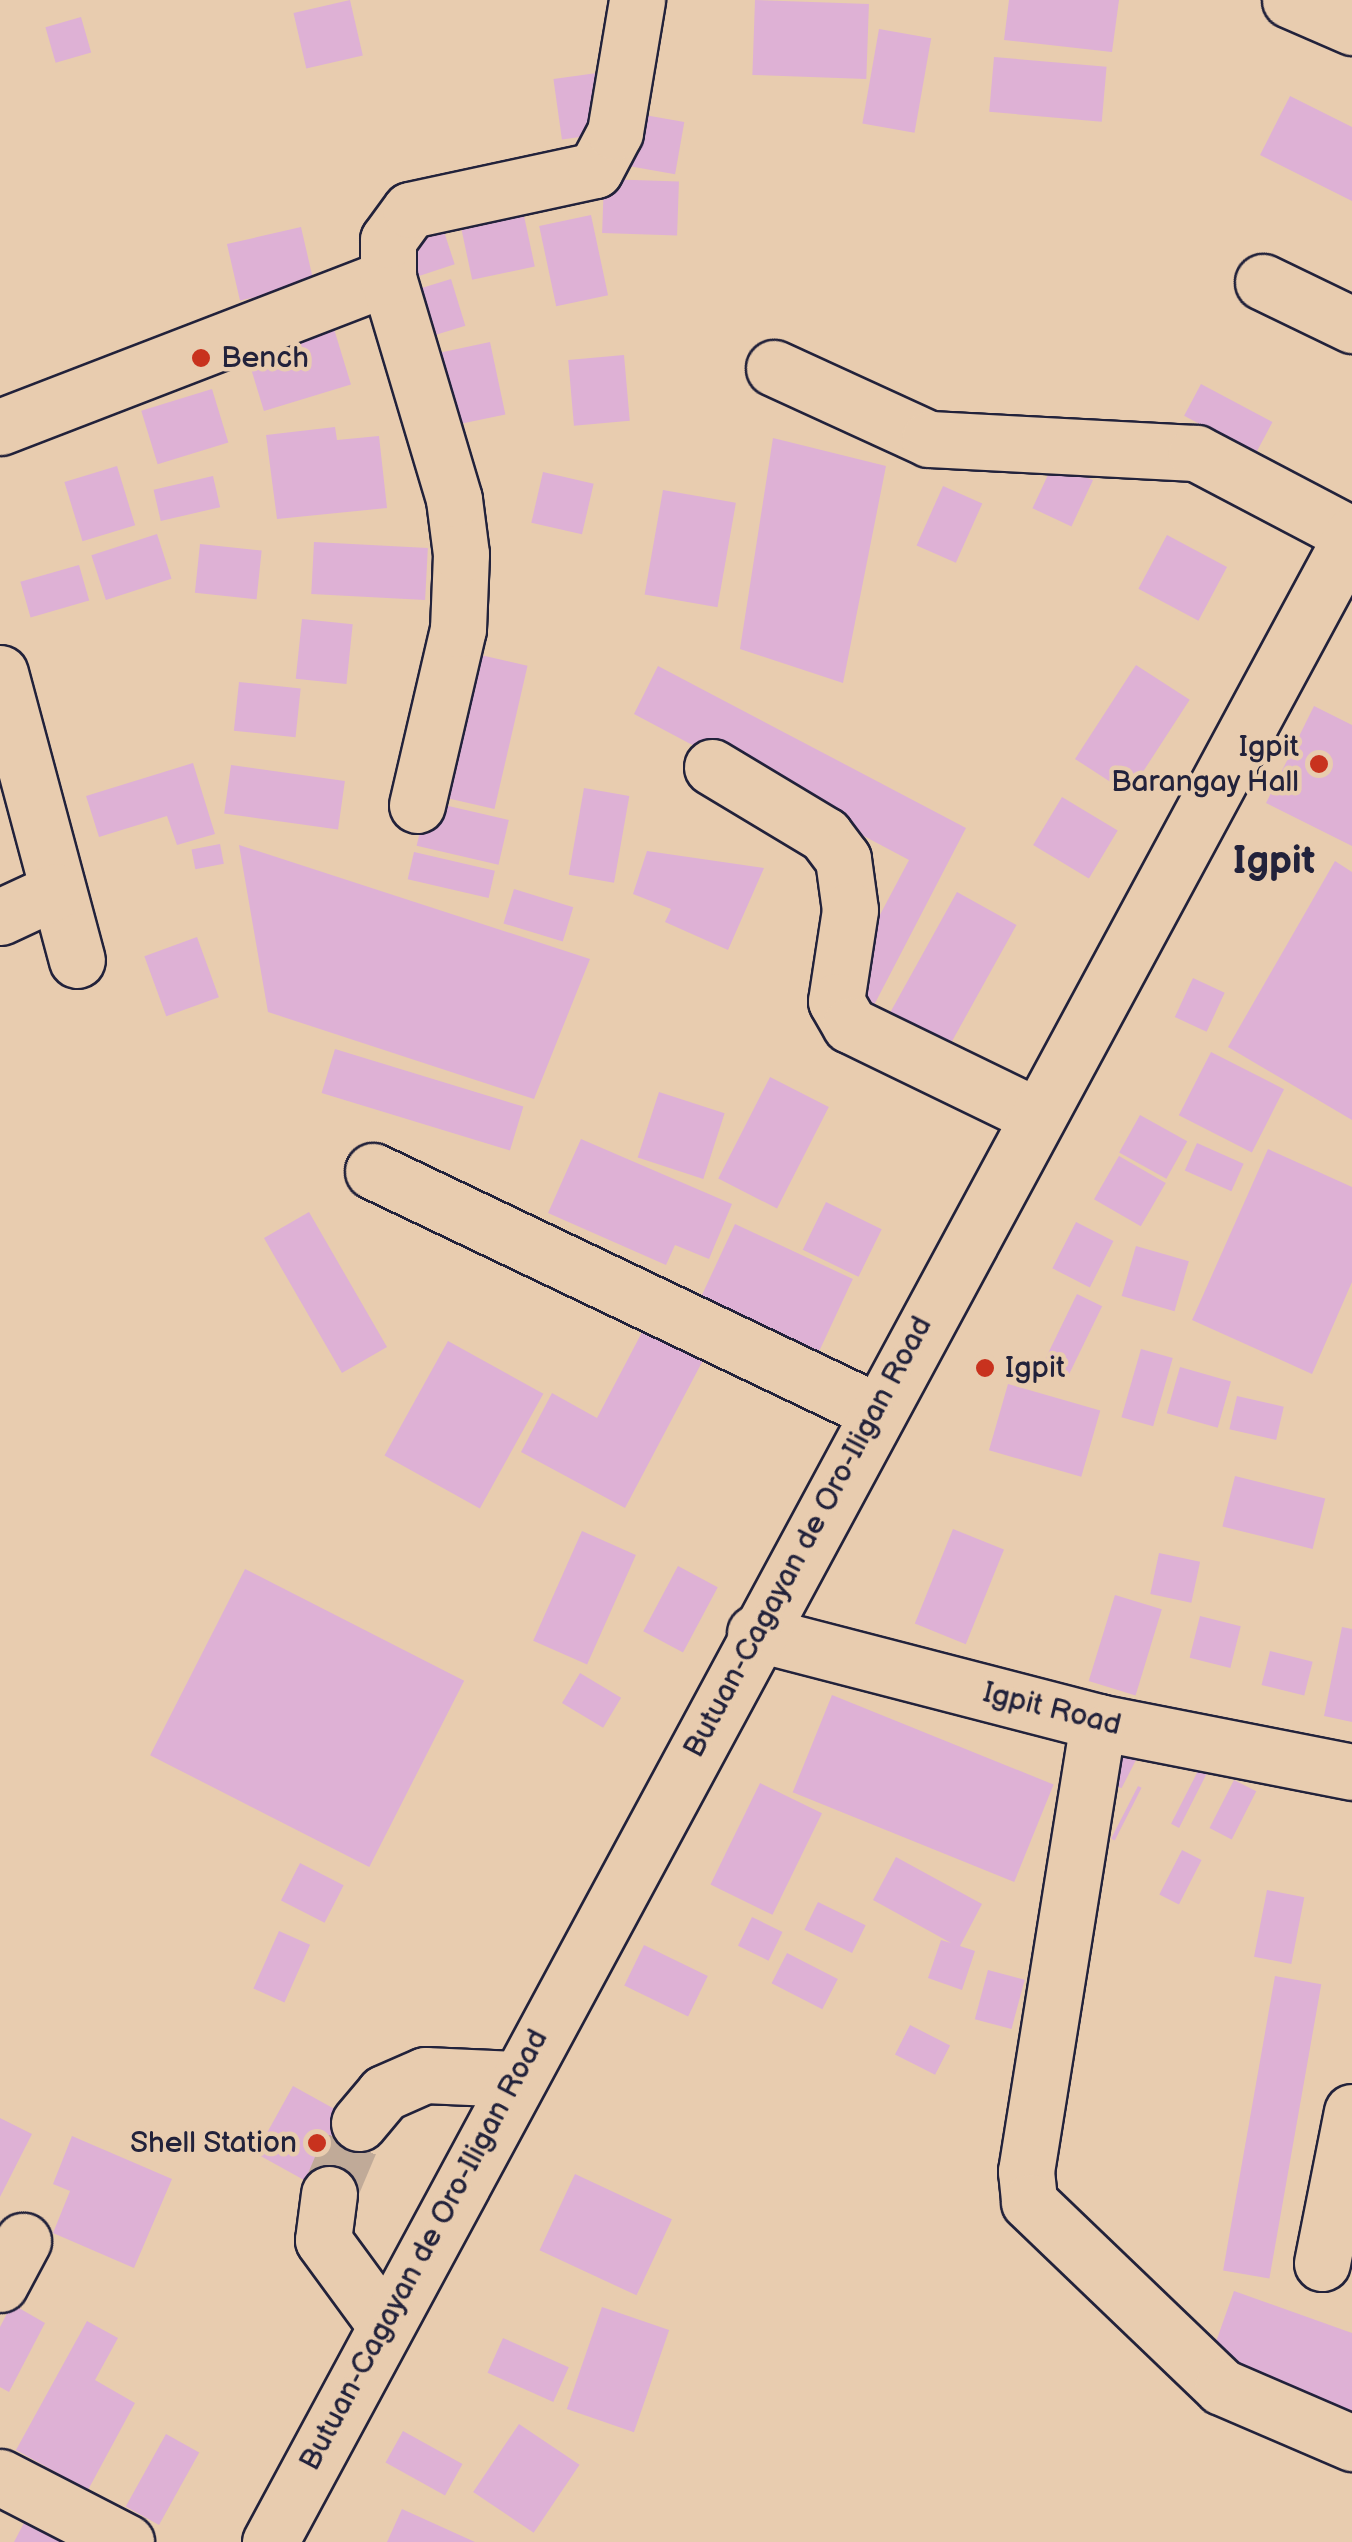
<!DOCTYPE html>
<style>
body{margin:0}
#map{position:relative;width:1352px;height:2542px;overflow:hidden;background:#e8ccaf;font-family:"Balsamiq Sans",sans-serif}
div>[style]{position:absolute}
.building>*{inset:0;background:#deb1d5;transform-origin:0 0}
.minor-tunnel>*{height:55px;margin-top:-27.5px;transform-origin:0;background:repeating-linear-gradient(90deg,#c0aa98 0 55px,transparent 0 83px)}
.roads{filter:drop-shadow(2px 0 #22223b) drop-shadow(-2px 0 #22223b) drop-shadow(0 2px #22223b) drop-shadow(0 -2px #22223b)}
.minor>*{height:55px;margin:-27.5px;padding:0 27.5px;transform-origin:27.5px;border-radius:27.5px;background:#e8ccaf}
.highway>*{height:55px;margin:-27.5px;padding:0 27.5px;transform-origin:27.5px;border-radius:27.5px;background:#e8ccaf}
.dots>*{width:28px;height:28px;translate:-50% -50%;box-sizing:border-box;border:5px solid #e8ccaf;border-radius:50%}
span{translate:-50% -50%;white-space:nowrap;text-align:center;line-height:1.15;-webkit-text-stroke:9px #e8ccaf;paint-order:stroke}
.poi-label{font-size:30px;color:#22223b}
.left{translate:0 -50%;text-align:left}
.right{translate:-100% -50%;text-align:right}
.street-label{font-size:30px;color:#22223b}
.district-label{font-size:40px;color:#22223b;font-weight:700}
</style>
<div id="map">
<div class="building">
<div style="left:350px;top:0;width:57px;height:58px;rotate:77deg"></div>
<div style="left:755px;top:0;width:114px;height:75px;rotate:2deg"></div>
<div style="clip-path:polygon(1009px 0,1119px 0,1112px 52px,1004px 40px)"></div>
<div style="left:81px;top:17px;width:37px;height:37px;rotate:74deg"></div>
<div style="left:879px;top:29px;width:53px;height:96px;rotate:10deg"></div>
<div style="left:994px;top:57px;width:113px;height:55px;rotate:5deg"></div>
<div style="left:597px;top:73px;width:61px;height:44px;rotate:82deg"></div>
<div style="clip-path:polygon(1290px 96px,1352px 127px,1352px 201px,1260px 155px)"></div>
<div style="left:639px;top:114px;width:46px;height:53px;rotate:10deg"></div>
<div style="left:604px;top:179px;width:75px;height:54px;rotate:2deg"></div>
<div style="left:520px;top:197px;width:71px;height:64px;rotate:78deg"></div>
<div style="left:438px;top:213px;width:54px;height:39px;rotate:72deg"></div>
<div style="left:591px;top:215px;width:82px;height:53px;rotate:78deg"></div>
<div style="left:301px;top:227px;width:58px;height:76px;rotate:77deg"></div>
<div style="left:451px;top:279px;width:49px;height:34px;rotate:73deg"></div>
<div style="left:327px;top:306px;width:82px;height:91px;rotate:73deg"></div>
<div style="left:490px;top:342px;width:74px;height:54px;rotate:78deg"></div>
<div style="left:624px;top:355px;width:66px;height:56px;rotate:85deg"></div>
<div style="left:1201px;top:384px;width:81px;height:36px;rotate:28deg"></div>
<div style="left:212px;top:389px;width:56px;height:74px;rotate:73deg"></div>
<div style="clip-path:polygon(335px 427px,337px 440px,379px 436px,387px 508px,277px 519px,266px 435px)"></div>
<div style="clip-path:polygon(773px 438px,886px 466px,843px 683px,740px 649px)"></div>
<div style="left:1054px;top:462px;width:43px;height:51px;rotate:25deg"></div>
<div style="left:117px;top:466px;width:62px;height:55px;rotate:73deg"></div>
<div style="left:543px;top:472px;width:52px;height:52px;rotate:13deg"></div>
<div style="left:213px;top:476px;width:32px;height:61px;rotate:77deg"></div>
<div style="left:943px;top:486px;width:43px;height:65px;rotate:24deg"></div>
<div style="left:663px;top:490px;width:74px;height:106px;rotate:10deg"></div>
<div style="left:157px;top:534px;width:47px;height:69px;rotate:72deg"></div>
<div style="left:1167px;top:535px;width:68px;height:61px;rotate:28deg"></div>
<div style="left:314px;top:542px;width:114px;height:52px;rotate:3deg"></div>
<div style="left:200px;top:544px;width:62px;height:49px;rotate:6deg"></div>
<div style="left:79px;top:565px;width:37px;height:61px;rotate:74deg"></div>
<div style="left:302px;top:619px;width:51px;height:60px;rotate:6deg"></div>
<div style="left:472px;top:653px;width:57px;height:147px;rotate:13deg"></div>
<div style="left:1136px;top:665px;width:64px;height:112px;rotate:33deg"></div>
<div style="clip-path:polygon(658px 666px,966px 828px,871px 1011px,838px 994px,909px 860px,634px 714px)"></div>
<div style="left:239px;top:682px;width:62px;height:49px;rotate:6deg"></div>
<div style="clip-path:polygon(1314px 706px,1352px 725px,1352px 846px,1266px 803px)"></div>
<div style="clip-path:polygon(193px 763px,215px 834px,177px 845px,167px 816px,99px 837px,86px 796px)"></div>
<div style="left:231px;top:765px;width:115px;height:49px;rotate:8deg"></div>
<div style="left:584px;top:788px;width:46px;height:88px;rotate:10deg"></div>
<div style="left:1062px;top:797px;width:65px;height:56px;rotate:31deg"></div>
<div style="left:427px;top:801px;width:84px;height:46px;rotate:13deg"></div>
<div style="left:220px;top:844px;width:20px;height:29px;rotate:79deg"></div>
<div style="clip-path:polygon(239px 845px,590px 959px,534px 1099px,268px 1012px)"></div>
<div style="clip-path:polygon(647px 851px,764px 868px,728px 950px,665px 922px,671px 909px,633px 894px)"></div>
<div style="left:414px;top:852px;width:83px;height:28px;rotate:13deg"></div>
<div style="clip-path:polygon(1335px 861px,1352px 872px,1352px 1120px,1228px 1047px)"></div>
<div style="left:514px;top:889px;width:62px;height:36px;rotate:17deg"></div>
<div style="left:957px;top:892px;width:68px;height:145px;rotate:29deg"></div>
<div style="left:197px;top:937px;width:64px;height:56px;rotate:70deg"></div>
<div style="left:1193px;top:978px;width:35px;height:43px;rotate:25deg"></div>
<div style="left:335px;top:1049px;width:197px;height:46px;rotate:17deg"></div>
<div style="left:1211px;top:1052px;width:82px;height:71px;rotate:27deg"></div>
<div style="left:770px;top:1077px;width:66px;height:114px;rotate:27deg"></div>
<div style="left:659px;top:1092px;width:69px;height:69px;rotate:18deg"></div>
<div style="left:1140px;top:1115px;width:54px;height:43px;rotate:29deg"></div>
<div style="clip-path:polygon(581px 1139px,732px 1204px,709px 1259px,675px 1245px,666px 1265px,548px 1213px)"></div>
<div style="left:1197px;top:1143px;width:51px;height:30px;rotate:24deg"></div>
<div style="clip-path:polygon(1268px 1149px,1352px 1187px,1352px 1282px,1312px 1374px,1192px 1320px)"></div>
<div style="left:1119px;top:1156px;width:54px;height:50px;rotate:30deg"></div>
<div style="left:826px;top:1202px;width:62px;height:53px;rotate:26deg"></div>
<div style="left:309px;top:1212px;width:156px;height:52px;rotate:60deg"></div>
<div style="left:1076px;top:1222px;width:42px;height:52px;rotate:27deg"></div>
<div style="left:735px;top:1224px;width:130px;height:80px;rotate:25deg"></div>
<div style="left:1136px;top:1246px;width:55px;height:52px;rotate:16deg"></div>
<div style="left:1077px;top:1294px;width:28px;height:78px;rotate:26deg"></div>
<div style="clip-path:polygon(650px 1317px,709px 1349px,625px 1508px,521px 1452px,552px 1393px,597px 1418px)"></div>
<div style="left:448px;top:1341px;width:109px;height:131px;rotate:29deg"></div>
<div style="left:1141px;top:1349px;width:33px;height:71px;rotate:16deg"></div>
<div style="left:1180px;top:1367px;width:53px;height:48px;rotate:16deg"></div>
<div style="left:1008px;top:1384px;width:96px;height:69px;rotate:16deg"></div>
<div style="left:1237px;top:1396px;width:48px;height:34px;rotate:13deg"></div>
<div style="left:1235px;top:1476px;width:93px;height:52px;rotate:14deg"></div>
<div style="left:953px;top:1529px;width:55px;height:102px;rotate:22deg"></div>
<div style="left:582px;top:1531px;width:59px;height:120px;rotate:24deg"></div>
<div style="left:1159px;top:1553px;width:42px;height:42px;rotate:12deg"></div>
<div style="left:678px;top:1566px;width:45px;height:74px;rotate:28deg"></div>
<div style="left:245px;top:1569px;width:246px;height:209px;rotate:27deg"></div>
<div style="left:1115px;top:1595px;width:49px;height:90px;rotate:17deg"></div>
<div style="left:1200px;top:1616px;width:42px;height:43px;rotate:14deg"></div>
<div style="clip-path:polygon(1342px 1627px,1352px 1629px,1352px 1722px,1324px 1716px)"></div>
<div style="left:1270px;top:1651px;width:44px;height:35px;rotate:14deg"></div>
<div style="left:580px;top:1673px;width:48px;height:35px;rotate:31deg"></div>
<div style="left:832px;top:1695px;width:239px;height:105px;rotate:22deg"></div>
<div style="left:1129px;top:1745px;width:13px;height:42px;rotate:27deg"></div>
<div style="left:1201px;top:1765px;width:9px;height:66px;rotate:27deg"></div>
<div style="left:1234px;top:1780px;width:25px;height:54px;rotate:27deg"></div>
<div style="left:760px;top:1783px;width:69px;height:113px;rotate:26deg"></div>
<div style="left:1138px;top:1786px;width:4px;height:59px;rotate:27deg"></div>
<div style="left:1182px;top:1850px;width:22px;height:50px;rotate:27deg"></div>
<div style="clip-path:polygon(896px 1857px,982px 1904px,960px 1946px,975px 1951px,962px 1990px,928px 1978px,941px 1940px,951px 1943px,873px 1900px)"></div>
<div style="left:300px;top:1863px;width:49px;height:42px;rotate:27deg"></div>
<div style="left:1267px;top:1890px;width:38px;height:68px;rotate:11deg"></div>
<div style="left:818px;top:1902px;width:53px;height:31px;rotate:26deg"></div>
<div style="left:752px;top:1917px;width:34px;height:32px;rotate:26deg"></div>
<div style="left:279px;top:1931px;width:34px;height:63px;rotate:24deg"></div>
<div style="left:644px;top:1945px;width:71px;height:45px;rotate:26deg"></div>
<div style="left:787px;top:1953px;width:57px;height:34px;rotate:27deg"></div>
<div style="left:988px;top:1970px;width:38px;height:51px;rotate:15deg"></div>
<div style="left:1275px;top:1976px;width:47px;height:299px;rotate:10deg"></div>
<div style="left:910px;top:2025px;width:45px;height:33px;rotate:27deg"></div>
<div style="left:293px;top:2086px;width:97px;height:77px;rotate:29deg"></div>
<div style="clip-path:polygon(0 2118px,32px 2134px,0 2197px)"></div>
<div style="clip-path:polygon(72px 2136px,172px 2179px,134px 2268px,53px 2233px,70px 2191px,53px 2184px)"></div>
<div style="left:575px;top:2174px;width:107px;height:84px;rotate:25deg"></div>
<div style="clip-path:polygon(1234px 2291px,1352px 2333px,1352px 2419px,1207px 2367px)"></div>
<div style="clip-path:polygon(12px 2304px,45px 2323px,9px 2392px,0 2387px,0 2327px)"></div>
<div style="left:602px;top:2307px;width:71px;height:108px;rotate:19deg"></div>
<div style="clip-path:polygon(87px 2321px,118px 2338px,95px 2380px,135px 2403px,88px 2490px,16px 2450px)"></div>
<div style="left:503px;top:2338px;width:72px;height:38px;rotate:24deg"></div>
<div style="left:519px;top:2424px;width:73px;height:82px;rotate:34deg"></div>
<div style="left:403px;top:2431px;width:68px;height:36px;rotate:29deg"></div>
<div style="left:166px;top:2434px;width:38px;height:83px;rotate:29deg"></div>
<div style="clip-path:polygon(402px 2509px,475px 2542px,387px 2542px)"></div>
<div style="clip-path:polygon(25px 2521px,66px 2542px,14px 2542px)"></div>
</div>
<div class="minor-tunnel">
<div style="left:329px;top:2194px;width:77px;rotate:-67.1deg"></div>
</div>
<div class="roads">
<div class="minor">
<div style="left:1290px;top:0;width:68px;rotate:23.5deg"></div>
<div style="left:1263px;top:282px;width:99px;rotate:25.8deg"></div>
<div style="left:774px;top:368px;width:170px;rotate:24.6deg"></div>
<div style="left:929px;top:439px;width:267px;rotate:3deg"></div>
<div style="left:1196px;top:453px;width:176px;rotate:27.7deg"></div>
<div style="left:0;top:427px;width:416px;rotate:-21.1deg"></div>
<div style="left:0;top:673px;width:297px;rotate:75deg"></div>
<div style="left:712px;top:767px;width:132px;rotate:31deg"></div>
<div style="left:825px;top:835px;width:30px;rotate:53deg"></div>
<div style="left:843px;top:859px;width:51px;rotate:82.2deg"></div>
<div style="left:850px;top:910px;width:92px;rotate:98.7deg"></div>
<div style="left:836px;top:1001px;width:28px;rotate:60deg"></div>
<div style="left:850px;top:1025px;width:208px;rotate:25.9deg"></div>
<div style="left:417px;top:805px;width:181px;rotate:-76.9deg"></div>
<div style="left:458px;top:629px;width:75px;rotate:-87.7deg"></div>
<div style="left:461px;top:554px;width:55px;rotate:-97.3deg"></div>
<div style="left:454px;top:499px;width:232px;rotate:-106.6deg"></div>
<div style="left:388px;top:277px;width:37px;rotate:-90deg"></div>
<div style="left:388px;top:240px;width:37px;rotate:-54deg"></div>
<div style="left:410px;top:210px;width:189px;rotate:-12.2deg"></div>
<div style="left:595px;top:170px;width:43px;rotate:-62.2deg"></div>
<div style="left:615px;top:132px;width:134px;rotate:-80.5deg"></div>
<div style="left:0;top:917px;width:62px;rotate:-24.9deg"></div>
<div style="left:373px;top:1171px;width:557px;rotate:25.51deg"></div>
<div style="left:755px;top:1633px;width:354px;rotate:14.5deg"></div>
<div style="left:1098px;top:1722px;width:259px;rotate:11.1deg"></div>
<div style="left:1098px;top:1722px;width:455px;rotate:99.1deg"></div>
<div style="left:1026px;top:2171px;width:31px;rotate:84deg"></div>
<div style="left:1029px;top:2202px;width:267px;rotate:43.8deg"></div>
<div style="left:1222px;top:2387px;width:142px;rotate:23.3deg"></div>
<div style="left:359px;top:2123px;width:39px;rotate:-50deg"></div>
<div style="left:384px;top:2093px;width:45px;rotate:-23.7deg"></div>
<div style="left:425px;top:2075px;width:90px;rotate:2.5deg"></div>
<div style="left:329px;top:2194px;width:46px;rotate:97.4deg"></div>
<div style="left:323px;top:2240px;width:102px;rotate:53.8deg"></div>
<div style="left:1322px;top:2263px;width:154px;rotate:-78.8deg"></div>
<div style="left:0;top:2284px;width:49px;rotate:-61.9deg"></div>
<div style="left:0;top:2477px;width:142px;rotate:27.3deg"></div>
</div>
<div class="highway">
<div style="left:270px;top:2542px;width:2280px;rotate:-61.67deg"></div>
</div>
</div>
<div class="dots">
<div style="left:201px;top:358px;background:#c8321e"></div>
<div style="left:1319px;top:764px;background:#c8321e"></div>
<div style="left:985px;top:1368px;background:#c8321e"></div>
<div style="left:317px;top:2143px;background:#c8321e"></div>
</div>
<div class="poi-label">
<span class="left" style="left:221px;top:358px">Bench</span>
<span class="right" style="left:1299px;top:764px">Igpit<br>Barangay Hall</span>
<span class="left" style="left:1005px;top:1368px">Igpit</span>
<span class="right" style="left:297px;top:2143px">Shell Station</span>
</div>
<div class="street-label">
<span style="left:808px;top:1537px;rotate:-62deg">Butuan-Cagayan de Oro-Iligan Road</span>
<span style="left:1052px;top:1709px;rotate:14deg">Igpit Road</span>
<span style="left:424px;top:2250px;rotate:-62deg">Butuan-Cagayan de Oro-Iligan Road</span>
</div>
<div class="district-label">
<span style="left:1274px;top:861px">Igpit</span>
</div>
</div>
